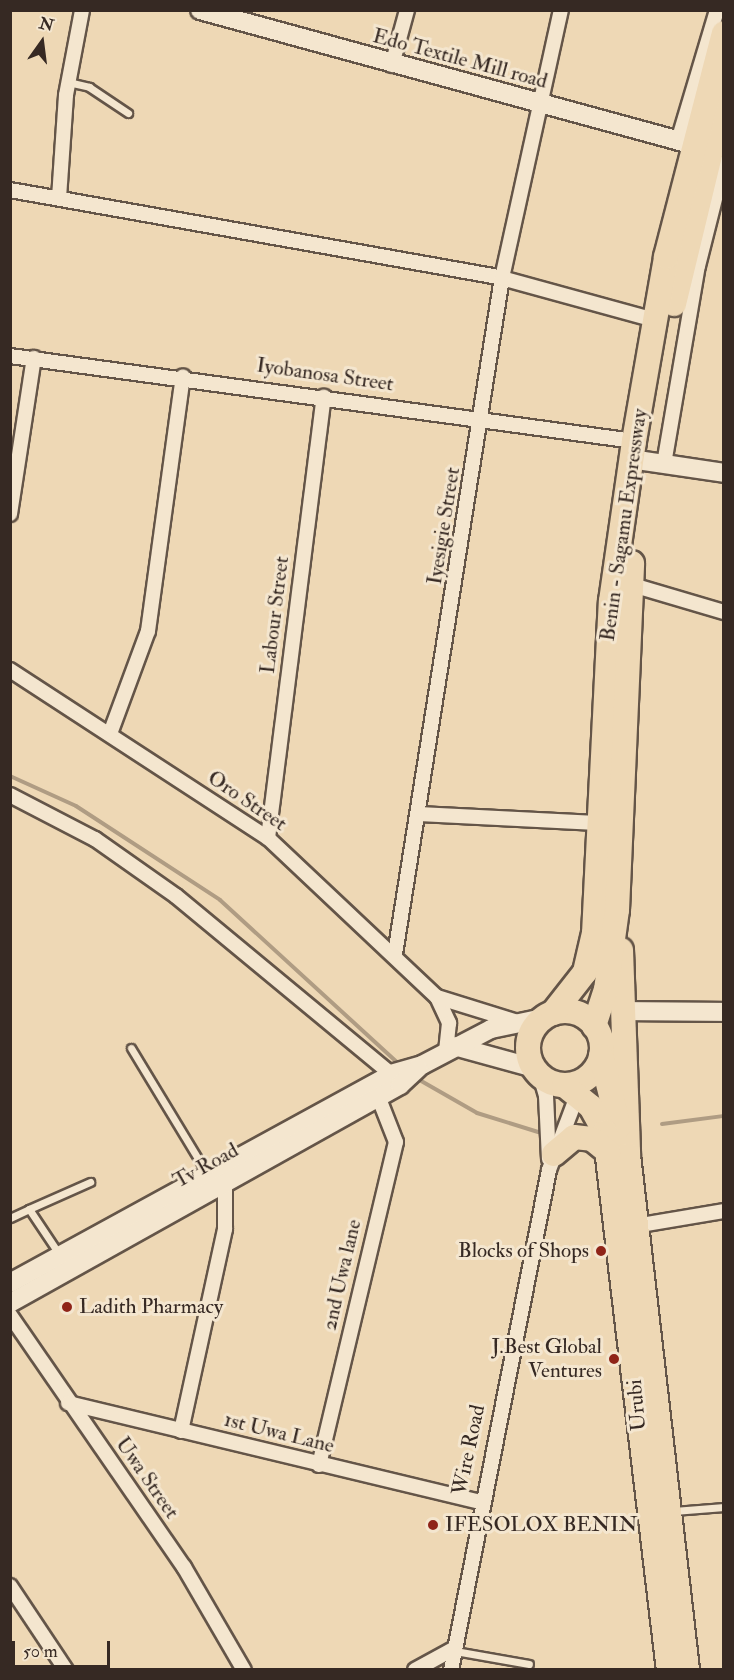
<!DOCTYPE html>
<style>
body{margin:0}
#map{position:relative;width:734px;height:1680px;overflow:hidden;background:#eed8b5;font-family:"IM FELL Double Pica",serif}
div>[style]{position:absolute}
.stream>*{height:4px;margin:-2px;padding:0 2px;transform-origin:2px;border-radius:2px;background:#af9c83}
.roads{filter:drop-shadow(2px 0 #645548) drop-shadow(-2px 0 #645548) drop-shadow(0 2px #645548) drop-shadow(0 -2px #645548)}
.lane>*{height:7px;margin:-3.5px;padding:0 3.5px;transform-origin:3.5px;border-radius:3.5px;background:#f4e6cf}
.street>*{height:14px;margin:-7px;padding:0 7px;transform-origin:7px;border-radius:7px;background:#f4e6cf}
.secondary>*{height:18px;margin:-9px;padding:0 9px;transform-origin:9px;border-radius:9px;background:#f4e6cf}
.highway>*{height:24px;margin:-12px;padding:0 12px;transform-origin:12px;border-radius:12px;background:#eed8b5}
.highway>.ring{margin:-12px;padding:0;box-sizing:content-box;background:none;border:24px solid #eed8b5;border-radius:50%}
.dots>*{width:16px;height:16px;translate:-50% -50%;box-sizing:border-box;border:3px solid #f4e6cf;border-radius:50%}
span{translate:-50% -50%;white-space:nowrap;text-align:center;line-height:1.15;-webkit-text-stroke:6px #f4e6cf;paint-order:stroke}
.street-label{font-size:21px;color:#362923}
.poi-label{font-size:21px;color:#362923}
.right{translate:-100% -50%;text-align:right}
.left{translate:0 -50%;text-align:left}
.frame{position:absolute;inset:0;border:12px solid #362923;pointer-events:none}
.north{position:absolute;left:12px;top:12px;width:60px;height:60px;-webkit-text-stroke:4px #f4e6cf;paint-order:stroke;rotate:14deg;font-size:16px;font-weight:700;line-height:24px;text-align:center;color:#362923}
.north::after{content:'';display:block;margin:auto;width:21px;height:27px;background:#362923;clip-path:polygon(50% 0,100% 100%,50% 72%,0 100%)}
.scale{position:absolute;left:12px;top:1641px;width:98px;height:27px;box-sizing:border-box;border:3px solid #362923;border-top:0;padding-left:8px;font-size:18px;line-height:21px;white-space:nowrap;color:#362923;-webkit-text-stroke:4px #f4e6cf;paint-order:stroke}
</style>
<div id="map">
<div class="stream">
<div style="left:10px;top:776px;width:72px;rotate:24.4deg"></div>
<div style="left:76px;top:806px;width:172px;rotate:33.1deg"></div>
<div style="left:220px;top:900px;width:239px;rotate:42.5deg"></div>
<div style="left:416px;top:1078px;width:70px;rotate:29.8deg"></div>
<div style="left:477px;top:1113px;width:64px;rotate:17.3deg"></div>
<div style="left:662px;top:1124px;width:63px;rotate:-7.4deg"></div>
</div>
<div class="roads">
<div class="lane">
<div style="left:68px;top:82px;width:22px;rotate:13deg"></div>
<div style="left:89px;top:87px;width:47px;rotate:33.7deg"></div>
<div style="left:131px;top:1048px;width:145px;rotate:58.8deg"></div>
<div style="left:29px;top:1209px;width:67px;rotate:-23.9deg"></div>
<div style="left:10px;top:1218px;width:21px;rotate:-25deg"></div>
<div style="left:29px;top:1209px;width:54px;rotate:56.3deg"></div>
<div style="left:674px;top:1511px;width:50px;rotate:-4.6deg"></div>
<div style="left:455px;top:1651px;width:75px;rotate:10deg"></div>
</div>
<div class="street">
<div style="left:392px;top:65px;width:57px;rotate:-74.7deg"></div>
<div style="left:678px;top:141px;width:137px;rotate:-73.4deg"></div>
<div style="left:10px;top:190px;width:500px;rotate:10.1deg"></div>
<div style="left:502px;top:278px;width:158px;rotate:15.4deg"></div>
<div style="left:59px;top:198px;width:103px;rotate:-86.1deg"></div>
<div style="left:66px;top:95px;width:86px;rotate:-79.3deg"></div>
<div style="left:10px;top:356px;width:630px;rotate:7.76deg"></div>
<div style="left:664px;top:464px;width:201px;rotate:-80.3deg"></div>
<div style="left:698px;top:266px;width:106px;rotate:-75.8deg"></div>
<div style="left:10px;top:514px;width:158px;rotate:-81.3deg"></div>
<div style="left:629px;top:584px;width:99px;rotate:16.4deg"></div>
<div style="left:10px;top:670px;width:308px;rotate:33.1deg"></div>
<div style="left:268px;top:838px;width:232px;rotate:43.3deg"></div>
<div style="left:437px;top:997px;width:29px;rotate:65deg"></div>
<div style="left:449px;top:1023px;width:28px;rotate:96deg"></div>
<div style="left:111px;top:731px;width:107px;rotate:-69.7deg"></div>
<div style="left:148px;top:631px;width:257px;rotate:-82.2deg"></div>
<div style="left:10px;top:795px;width:96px;rotate:27.4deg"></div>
<div style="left:95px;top:839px;width:99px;rotate:35.1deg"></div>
<div style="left:176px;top:896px;width:279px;rotate:39.6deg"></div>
<div style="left:421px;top:814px;width:179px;rotate:2.9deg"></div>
<div style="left:268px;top:838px;width:445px;rotate:-82.8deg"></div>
<div style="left:395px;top:954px;width:684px;rotate:-81.01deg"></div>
<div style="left:502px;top:278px;width:274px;rotate:-77.6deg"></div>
<div style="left:437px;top:997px;width:85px;rotate:17.2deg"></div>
<div style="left:540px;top:1075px;width:22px;rotate:74deg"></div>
<div style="left:546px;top:1096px;width:63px;rotate:87.3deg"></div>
<div style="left:635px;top:1226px;width:90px;rotate:-9.6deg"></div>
<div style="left:10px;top:1315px;width:306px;rotate:55.4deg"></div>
<div style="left:184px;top:1567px;width:119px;rotate:59.8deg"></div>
<div style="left:68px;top:1403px;width:424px;rotate:13.5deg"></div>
<div style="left:181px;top:1431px;width:207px;rotate:-77.7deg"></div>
<div style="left:225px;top:1229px;width:48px;rotate:-90deg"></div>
<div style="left:319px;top:1465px;width:332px;rotate:-76.6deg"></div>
<div style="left:396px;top:1142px;width:49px;rotate:-111.4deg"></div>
<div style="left:10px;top:1586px;width:101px;rotate:56.3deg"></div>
<div style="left:415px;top:1670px;width:46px;rotate:-28.8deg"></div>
<div style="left:451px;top:1670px;width:510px;rotate:-78.91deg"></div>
<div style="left:549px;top:1170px;width:96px;rotate:-69.3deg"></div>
</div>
<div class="secondary">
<div style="left:200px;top:10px;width:524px;rotate:15.28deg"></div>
<div style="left:644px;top:461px;width:81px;rotate:8.5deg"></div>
<div style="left:627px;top:1011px;width:97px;rotate:0.6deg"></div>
<div style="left:454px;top:1046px;width:83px;rotate:15.4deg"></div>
<div style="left:10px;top:1283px;width:435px;rotate:-28.7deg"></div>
<div style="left:391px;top:1074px;width:32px;rotate:-16deg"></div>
<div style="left:422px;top:1065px;width:78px;rotate:-27.6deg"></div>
<div style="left:491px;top:1029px;width:53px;rotate:-11.9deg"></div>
<div style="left:10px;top:1303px;width:447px;rotate:-29.2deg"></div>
<div style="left:400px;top:1085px;width:25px;rotate:-43deg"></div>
</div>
<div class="highway">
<div style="left:674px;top:304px;width:212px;rotate:-76.4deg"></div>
<div style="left:621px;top:950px;width:205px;rotate:88deg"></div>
<div style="left:628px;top:1155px;width:518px;rotate:83.46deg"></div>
<div class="ring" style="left:528px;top:1011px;width:50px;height:50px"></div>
<div style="left:553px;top:1013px;width:52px;rotate:-52deg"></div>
<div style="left:585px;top:972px;width:39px;rotate:-77deg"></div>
<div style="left:594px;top:934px;width:333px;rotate:-87.1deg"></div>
<div style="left:611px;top:601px;width:162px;rotate:-81.8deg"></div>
<div style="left:634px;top:441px;width:187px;rotate:-80.1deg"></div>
<div style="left:666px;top:257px;width:231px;rotate:-75.5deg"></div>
<div style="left:594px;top:1026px;width:38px;rotate:-72deg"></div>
<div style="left:606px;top:990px;width:81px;rotate:-82.2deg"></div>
<div style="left:617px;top:910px;width:347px;rotate:-87.5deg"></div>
<div style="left:601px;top:1056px;width:73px;rotate:75.8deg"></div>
<div style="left:564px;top:1085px;width:35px;rotate:39deg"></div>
<div style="left:591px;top:1107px;width:29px;rotate:61deg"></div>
<div style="left:605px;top:1132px;width:542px;rotate:83.22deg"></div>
<div style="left:554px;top:1154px;width:26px;rotate:-40deg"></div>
<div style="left:574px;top:1137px;width:18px;rotate:6deg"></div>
<div style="left:592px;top:1139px;width:21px;rotate:39deg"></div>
</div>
</div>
<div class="dots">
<div style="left:601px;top:1251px;background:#8f2418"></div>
<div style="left:67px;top:1307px;background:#8f2418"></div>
<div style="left:614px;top:1359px;background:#8f2418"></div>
<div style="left:433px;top:1525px;background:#8f2418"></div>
</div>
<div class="street-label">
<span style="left:460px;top:59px;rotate:15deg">Edo Textile Mill road</span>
<span style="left:325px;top:375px;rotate:8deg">Iyobanosa Street</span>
<span style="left:624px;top:525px;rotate:-82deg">Benin - Sagamu Expressway</span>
<span style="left:444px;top:526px;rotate:-81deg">Iyesigie Street</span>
<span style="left:275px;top:615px;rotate:-83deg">Labour Street</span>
<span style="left:247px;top:801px;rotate:34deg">Oro Street</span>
<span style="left:206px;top:1166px;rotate:-29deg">Tv Road</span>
<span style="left:342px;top:1275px;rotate:-77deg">2nd Uwa lane</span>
<span style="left:637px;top:1405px;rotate:-95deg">Urubi</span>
<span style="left:279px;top:1433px;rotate:14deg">1st Uwa Lane</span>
<span style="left:469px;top:1450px;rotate:-78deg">Wire Road</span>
<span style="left:147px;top:1478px;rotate:55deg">Uwa Street</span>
</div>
<div class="poi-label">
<span class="right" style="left:589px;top:1251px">Blocks of Shops</span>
<span class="left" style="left:79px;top:1307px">Ladith Pharmacy</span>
<span class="right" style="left:602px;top:1359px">J.Best Global<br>Ventures</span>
<span class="left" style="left:445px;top:1525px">IFESOLOX BENIN</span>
</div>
<div class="frame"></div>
<div class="north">N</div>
<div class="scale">50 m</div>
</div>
